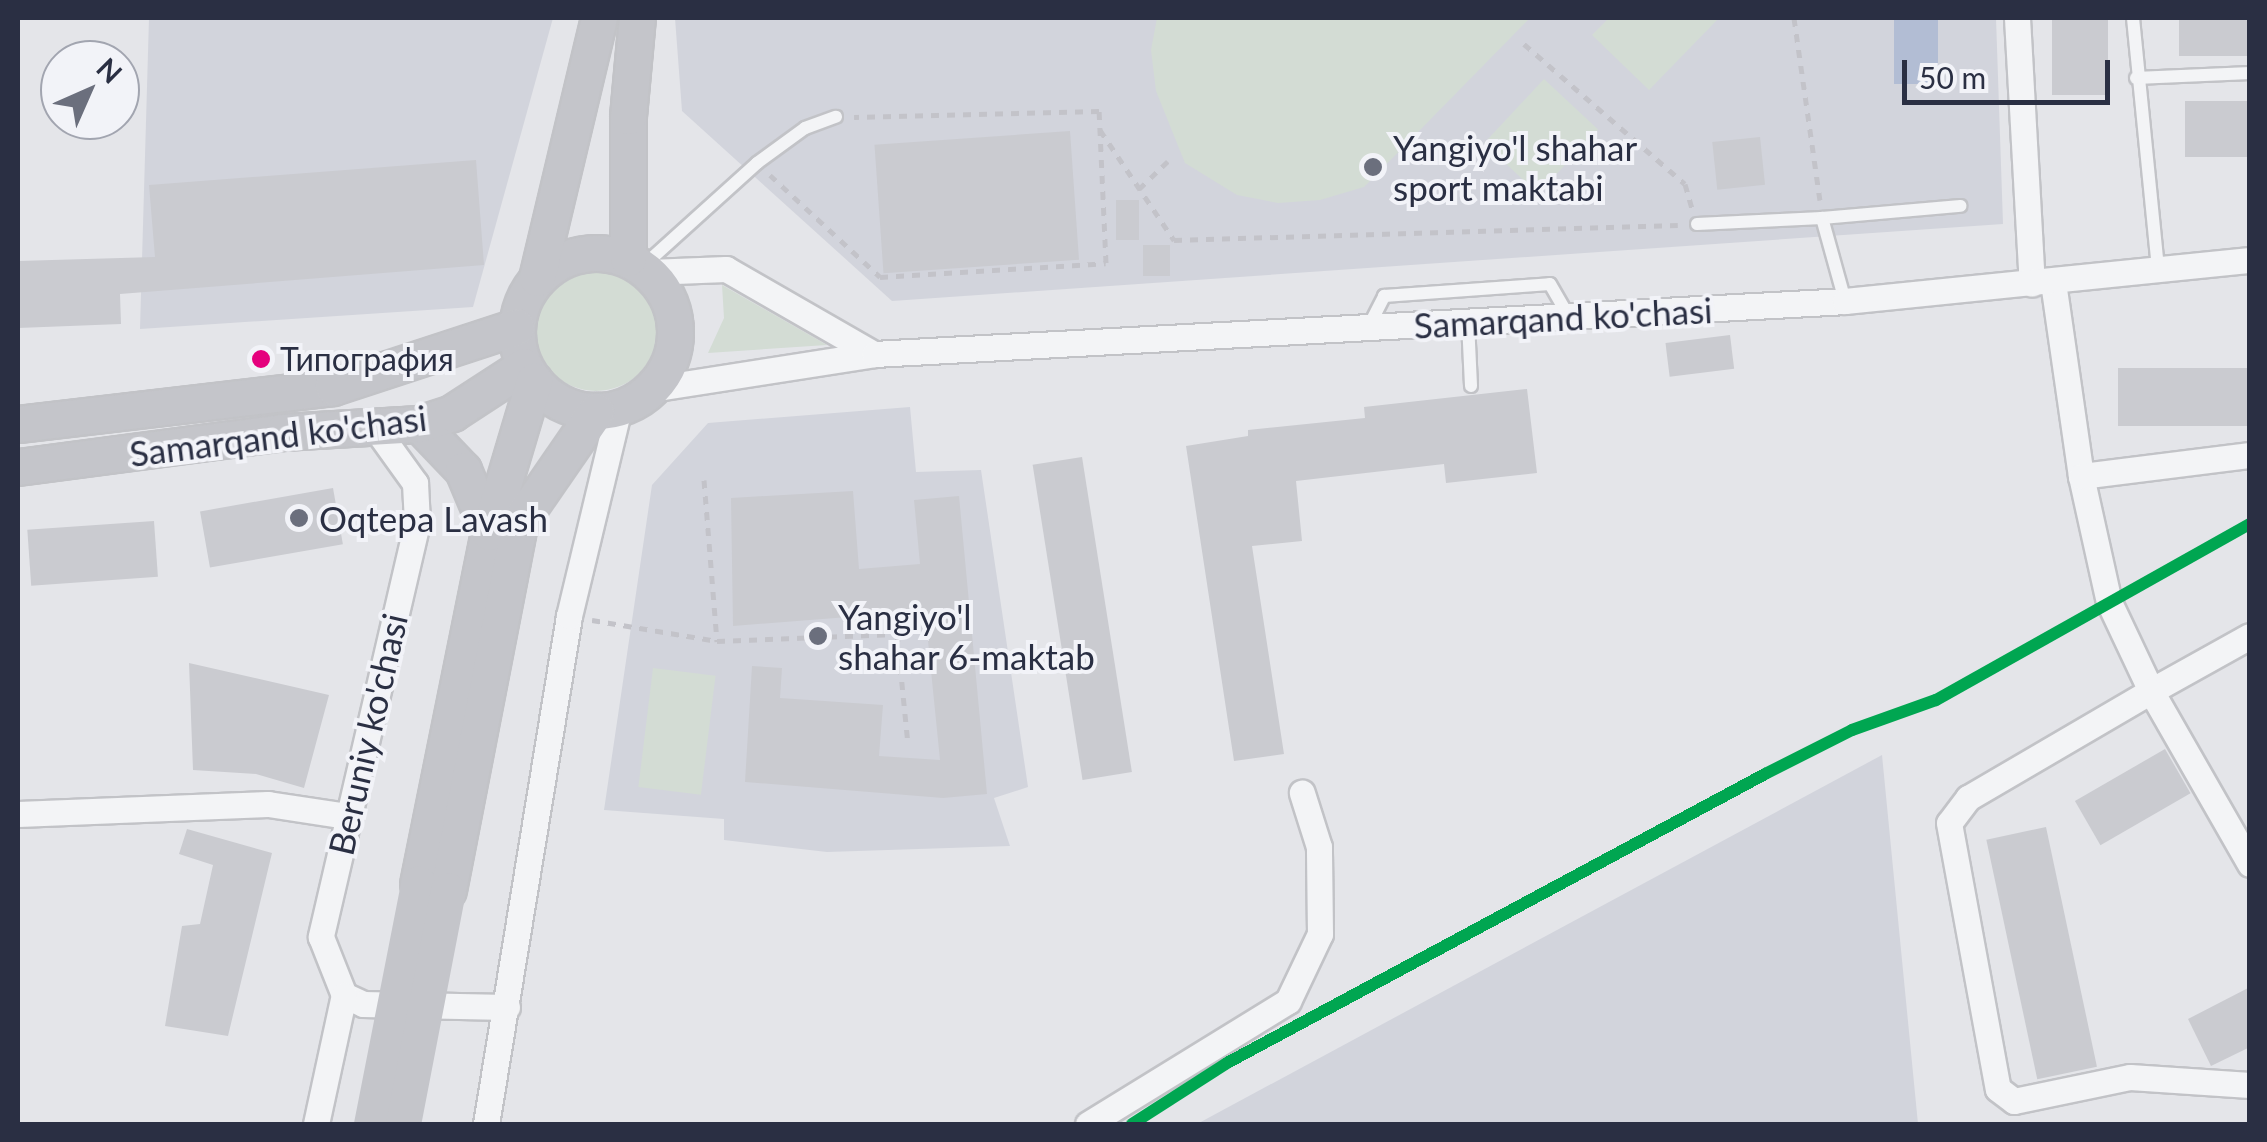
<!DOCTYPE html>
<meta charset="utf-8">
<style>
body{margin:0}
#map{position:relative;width:2267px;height:1142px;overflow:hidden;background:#e4e5e9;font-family:Lato,sans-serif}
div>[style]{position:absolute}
.built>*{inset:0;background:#d2d4dc}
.green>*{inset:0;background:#d3dcd4;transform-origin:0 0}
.round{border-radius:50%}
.water>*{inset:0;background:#b2bdd4;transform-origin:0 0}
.building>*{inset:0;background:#cacbd0;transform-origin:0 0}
.path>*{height:5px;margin-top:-2.5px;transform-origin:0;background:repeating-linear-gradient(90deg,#c3c3c9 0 8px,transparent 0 16px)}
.roads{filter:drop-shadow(2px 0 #c2c3c7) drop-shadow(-2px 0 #c2c3c7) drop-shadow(0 2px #c2c3c7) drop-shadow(0 -2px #c2c3c7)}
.service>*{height:12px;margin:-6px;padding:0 6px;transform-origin:6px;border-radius:6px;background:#f3f4f6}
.minor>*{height:25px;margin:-12.5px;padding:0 12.5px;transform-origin:12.5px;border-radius:12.5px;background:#f3f4f6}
.secondary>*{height:35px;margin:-17.5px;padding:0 17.5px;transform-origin:17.5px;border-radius:17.5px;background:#c4c5ca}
.secondary>.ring{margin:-17.5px;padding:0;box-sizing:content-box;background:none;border:35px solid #c4c5ca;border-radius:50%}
.secondary-bridge>*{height:35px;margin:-17.5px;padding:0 17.5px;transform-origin:17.5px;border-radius:17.5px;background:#c4c5ca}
.rail-1>*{height:12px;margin:-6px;padding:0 6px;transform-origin:6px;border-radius:6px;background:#00a651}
.dots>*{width:28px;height:28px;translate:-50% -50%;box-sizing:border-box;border:5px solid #f2f3f8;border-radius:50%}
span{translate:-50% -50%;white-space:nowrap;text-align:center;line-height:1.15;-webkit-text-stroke:8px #f2f3f8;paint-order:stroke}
.bus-label{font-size:32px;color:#2a2f43}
.left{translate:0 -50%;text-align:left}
.poi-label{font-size:35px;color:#2a2f43}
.street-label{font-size:35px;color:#2a2f43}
.frame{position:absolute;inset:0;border:20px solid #2a2f43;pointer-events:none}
.north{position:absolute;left:40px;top:40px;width:100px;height:100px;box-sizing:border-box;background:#f2f3f8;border:2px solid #a2a5b0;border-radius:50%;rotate:45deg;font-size:28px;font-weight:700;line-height:40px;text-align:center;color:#2a2f43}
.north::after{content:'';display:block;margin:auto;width:35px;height:45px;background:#6b6f7d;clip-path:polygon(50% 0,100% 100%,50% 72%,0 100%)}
.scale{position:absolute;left:1902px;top:60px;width:208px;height:45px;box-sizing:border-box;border:5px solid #2a2f43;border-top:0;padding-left:12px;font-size:30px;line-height:35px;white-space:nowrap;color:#2a2f43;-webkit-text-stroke:8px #f2f3f8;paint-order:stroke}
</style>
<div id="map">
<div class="built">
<div style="clip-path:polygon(149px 18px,553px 18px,473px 307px,140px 329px)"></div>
<div style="clip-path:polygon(675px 18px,1996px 18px,2003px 224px,892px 301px,682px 111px)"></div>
<div style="clip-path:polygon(910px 407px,916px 472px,981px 470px,1028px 787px,994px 798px,1010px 846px,827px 852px,724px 840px,724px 819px,604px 810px,652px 485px,708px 423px)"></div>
<div style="clip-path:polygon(1882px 755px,1918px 1124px,1197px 1124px)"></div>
</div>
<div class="green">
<div style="clip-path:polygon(1157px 18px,1530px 18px,1364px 187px,1320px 200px,1278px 203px,1237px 195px,1185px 163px,1156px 91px,1151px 50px)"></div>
<div style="clip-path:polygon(1609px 18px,1719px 18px,1649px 90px,1592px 35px)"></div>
<div style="left:1544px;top:79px;width:74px;height:88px;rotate:43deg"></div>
<div class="round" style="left:535px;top:269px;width:122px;height:122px"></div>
<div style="clip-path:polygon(722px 285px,827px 345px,708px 353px,724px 318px)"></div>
<div style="left:653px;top:668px;width:63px;height:120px;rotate:7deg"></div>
</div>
<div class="water">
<div style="left:1894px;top:18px;width:44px;height:66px"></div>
</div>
<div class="building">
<div style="left:2052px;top:18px;width:56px;height:77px"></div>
<div style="left:2179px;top:18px;width:71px;height:38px"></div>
<div style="left:2250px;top:101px;width:56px;height:65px;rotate:90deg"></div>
<div style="left:1070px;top:131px;width:129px;height:196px;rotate:86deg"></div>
<div style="left:1760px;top:137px;width:48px;height:48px;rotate:84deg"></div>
<div style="clip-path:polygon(476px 160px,484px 265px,120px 294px,121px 324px,18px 328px,18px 261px,155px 257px,149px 185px)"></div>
<div style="left:1139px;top:200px;width:40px;height:23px;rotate:90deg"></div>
<div style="left:1143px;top:245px;width:27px;height:31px"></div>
<div style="left:1730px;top:335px;width:34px;height:65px;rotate:83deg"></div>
<div style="left:2250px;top:368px;width:58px;height:132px;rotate:90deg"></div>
<div style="clip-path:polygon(1527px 389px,1537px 473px,1446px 483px,1444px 464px,1296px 481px,1302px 541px,1252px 546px,1284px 754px,1234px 761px,1186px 446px,1248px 436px,1248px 430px,1365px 418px,1364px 407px)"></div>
<div style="left:1082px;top:457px;width:319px;height:50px;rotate:81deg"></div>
<div style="left:333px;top:488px;width:57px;height:135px;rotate:80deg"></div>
<div style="clip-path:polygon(853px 491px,859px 569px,920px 564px,914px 500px,959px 496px,987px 794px,943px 798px,745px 782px,752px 666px,782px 668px,780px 698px,883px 705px,879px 756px,940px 760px,925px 611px,733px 626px,731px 498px)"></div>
<div style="left:154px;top:521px;width:56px;height:127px;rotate:86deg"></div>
<div style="clip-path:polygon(189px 663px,329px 695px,304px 788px,256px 774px,193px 770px)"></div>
<div style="left:2165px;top:749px;width:51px;height:104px;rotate:60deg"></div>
<div style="left:2046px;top:827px;width:245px;height:61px;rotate:78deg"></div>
<div style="clip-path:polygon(187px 829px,272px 853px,228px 1036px,165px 1026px,182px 926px,200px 924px,213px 865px,179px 854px)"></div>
<div style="clip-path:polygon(2250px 987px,2250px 1047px,2211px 1066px,2188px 1019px)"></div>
</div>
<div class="path">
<div style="left:1794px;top:18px;width:184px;rotate:81.9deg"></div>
<div style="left:1524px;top:44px;width:213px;rotate:41deg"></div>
<div style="left:1685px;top:184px;width:25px;rotate:74deg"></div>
<div style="left:1100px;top:130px;width:133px;rotate:56.1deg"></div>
<div style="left:1174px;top:240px;width:504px;rotate:-1.7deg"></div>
<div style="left:770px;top:175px;width:150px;rotate:42.8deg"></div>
<div style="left:880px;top:277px;width:226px;rotate:-3.5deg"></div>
<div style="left:1106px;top:263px;width:152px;rotate:-92.6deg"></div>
<div style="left:1099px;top:111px;width:245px;rotate:178.6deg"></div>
<div style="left:1139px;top:189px;width:40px;rotate:-44deg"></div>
<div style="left:704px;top:480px;width:162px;rotate:85.4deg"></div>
<div style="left:592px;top:620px;width:127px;rotate:9.5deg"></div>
<div style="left:717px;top:641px;width:180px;rotate:-2.2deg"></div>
<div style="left:897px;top:634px;width:111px;rotate:84.3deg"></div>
</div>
<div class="roads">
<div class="service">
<div style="left:2133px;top:18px;width:253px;rotate:84.3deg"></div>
<div style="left:2136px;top:78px;width:114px;rotate:-2.5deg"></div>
<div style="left:1822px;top:218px;width:139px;rotate:-5deg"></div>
<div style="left:1697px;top:224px;width:125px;rotate:-2.7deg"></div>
<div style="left:1822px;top:218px;width:86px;rotate:74.5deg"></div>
<div style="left:642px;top:267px;width:155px;rotate:-42.1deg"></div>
<div style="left:757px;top:163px;width:59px;rotate:-36.1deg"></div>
<div style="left:805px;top:128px;width:33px;rotate:-20deg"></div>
<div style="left:1468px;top:322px;width:64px;rotate:87.3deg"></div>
<div style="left:1369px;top:326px;width:34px;rotate:-63deg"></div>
<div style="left:1384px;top:296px;width:166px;rotate:-4.1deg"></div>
<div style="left:1550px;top:284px;width:36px;rotate:60deg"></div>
</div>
<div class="minor">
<div style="left:2017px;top:18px;width:266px;rotate:86.8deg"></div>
<div style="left:649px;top:272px;width:77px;rotate:-2.2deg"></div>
<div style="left:726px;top:269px;width:171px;rotate:29.9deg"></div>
<div style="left:2053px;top:282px;width:196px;rotate:81.8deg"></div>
<div style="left:2081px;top:476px;width:129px;rotate:77.5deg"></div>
<div style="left:2109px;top:602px;width:98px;rotate:64.7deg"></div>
<div style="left:2151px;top:691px;width:113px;rotate:-29.1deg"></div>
<div style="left:651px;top:389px;width:226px;rotate:-8.9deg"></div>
<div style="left:874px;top:354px;width:972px;rotate:-3.12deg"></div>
<div style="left:1845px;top:301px;width:407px;rotate:-5.8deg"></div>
<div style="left:376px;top:429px;width:67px;rotate:54.2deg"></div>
<div style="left:415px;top:483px;width:40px;rotate:87.1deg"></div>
<div style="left:417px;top:523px;width:425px;rotate:103.1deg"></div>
<div style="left:321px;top:937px;width:62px;rotate:68.4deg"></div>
<div style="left:344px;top:995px;width:21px;rotate:25deg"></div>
<div style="left:363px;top:1004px;width:144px;rotate:1.2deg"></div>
<div style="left:2081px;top:476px;width:170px;rotate:-7.1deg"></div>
<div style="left:18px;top:814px;width:250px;rotate:-2.3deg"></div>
<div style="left:268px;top:804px;width:79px;rotate:8.7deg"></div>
<div style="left:2250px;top:864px;width:199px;rotate:-119.8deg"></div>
<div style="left:2151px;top:691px;width:212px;rotate:149.7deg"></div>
<div style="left:1968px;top:798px;width:31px;rotate:127deg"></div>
<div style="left:1949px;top:823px;width:270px;rotate:79.6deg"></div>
<div style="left:1998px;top:1089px;width:20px;rotate:37deg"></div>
<div style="left:2014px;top:1101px;width:118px;rotate:-11.7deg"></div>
<div style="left:2130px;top:1077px;width:120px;rotate:3.8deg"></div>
<div style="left:316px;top:1124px;width:132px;rotate:-77.8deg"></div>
<div style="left:486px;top:1124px;width:515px;rotate:-80.72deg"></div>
<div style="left:569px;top:616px;width:214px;rotate:-76.5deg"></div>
<div style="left:1088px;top:1124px;width:235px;rotate:-31.6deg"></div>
<div style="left:1288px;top:1001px;width:74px;rotate:-64.5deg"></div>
<div style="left:1320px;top:934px;width:87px;rotate:-90.7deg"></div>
<div style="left:1319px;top:847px;width:57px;rotate:-107.5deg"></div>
</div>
<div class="secondary">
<div class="ring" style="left:517px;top:253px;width:123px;height:123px"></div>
<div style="left:628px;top:258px;width:142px;rotate:-90deg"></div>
<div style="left:628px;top:116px;width:98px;rotate:-84.8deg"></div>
<div style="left:537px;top:278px;width:267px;rotate:-76.6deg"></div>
<div style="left:18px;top:424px;width:317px;rotate:-6.7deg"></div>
<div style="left:333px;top:387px;width:193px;rotate:-18.2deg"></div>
<div style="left:419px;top:424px;width:64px;rotate:46.3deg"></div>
<div style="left:463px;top:470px;width:67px;rotate:67.2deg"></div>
<div style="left:18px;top:467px;width:267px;rotate:-7.5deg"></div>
<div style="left:283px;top:432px;width:136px;rotate:-3.4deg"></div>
<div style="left:419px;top:424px;width:35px;rotate:-18deg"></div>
<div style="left:452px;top:413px;width:86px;rotate:-33.1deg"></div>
<div style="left:418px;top:884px;width:359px;rotate:-78.6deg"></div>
<div style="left:489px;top:532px;width:158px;rotate:-73.4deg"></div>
<div style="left:448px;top:890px;width:376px;rotate:-79deg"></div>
<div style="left:520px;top:521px;width:134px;rotate:-55.4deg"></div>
</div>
</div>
<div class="secondary-bridge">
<div style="left:371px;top:1124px;width:245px;rotate:-78.9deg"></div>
<div style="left:403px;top:1124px;width:238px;rotate:-79.1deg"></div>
</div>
<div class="rail-1">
<div style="left:1132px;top:1124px;width:113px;rotate:-32.7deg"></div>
<div style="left:1227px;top:1063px;width:611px;rotate:-28.24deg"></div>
<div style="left:1765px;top:774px;width:97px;rotate:-26.8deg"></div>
<div style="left:1852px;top:730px;width:89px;rotate:-19.7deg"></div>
<div style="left:1936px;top:700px;width:360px;rotate:-29.3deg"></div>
</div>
<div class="dots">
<div style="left:1373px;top:167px;background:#6b6f7d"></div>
<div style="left:261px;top:359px;background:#e5007d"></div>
<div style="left:299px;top:518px;background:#6b6f7d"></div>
<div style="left:818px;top:636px;background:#6b6f7d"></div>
</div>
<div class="bus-label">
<span class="left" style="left:280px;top:359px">Типография</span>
</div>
<div class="poi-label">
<span class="left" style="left:1393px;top:167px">Yangiyo'l shahar<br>sport maktabi</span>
<span class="left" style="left:319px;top:518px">Oqtepa Lavash</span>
<span class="left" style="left:838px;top:636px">Yangiyo'l<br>shahar 6-maktab</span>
</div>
<div class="street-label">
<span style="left:1563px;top:317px;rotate:-3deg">Samarqand ko'chasi</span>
<span style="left:278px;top:435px;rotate:-7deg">Samarqand ko'chasi</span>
<span style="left:367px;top:734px;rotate:-77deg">Beruniy ko'chasi</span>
</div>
<div class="frame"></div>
<div class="north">N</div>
<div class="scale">50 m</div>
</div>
